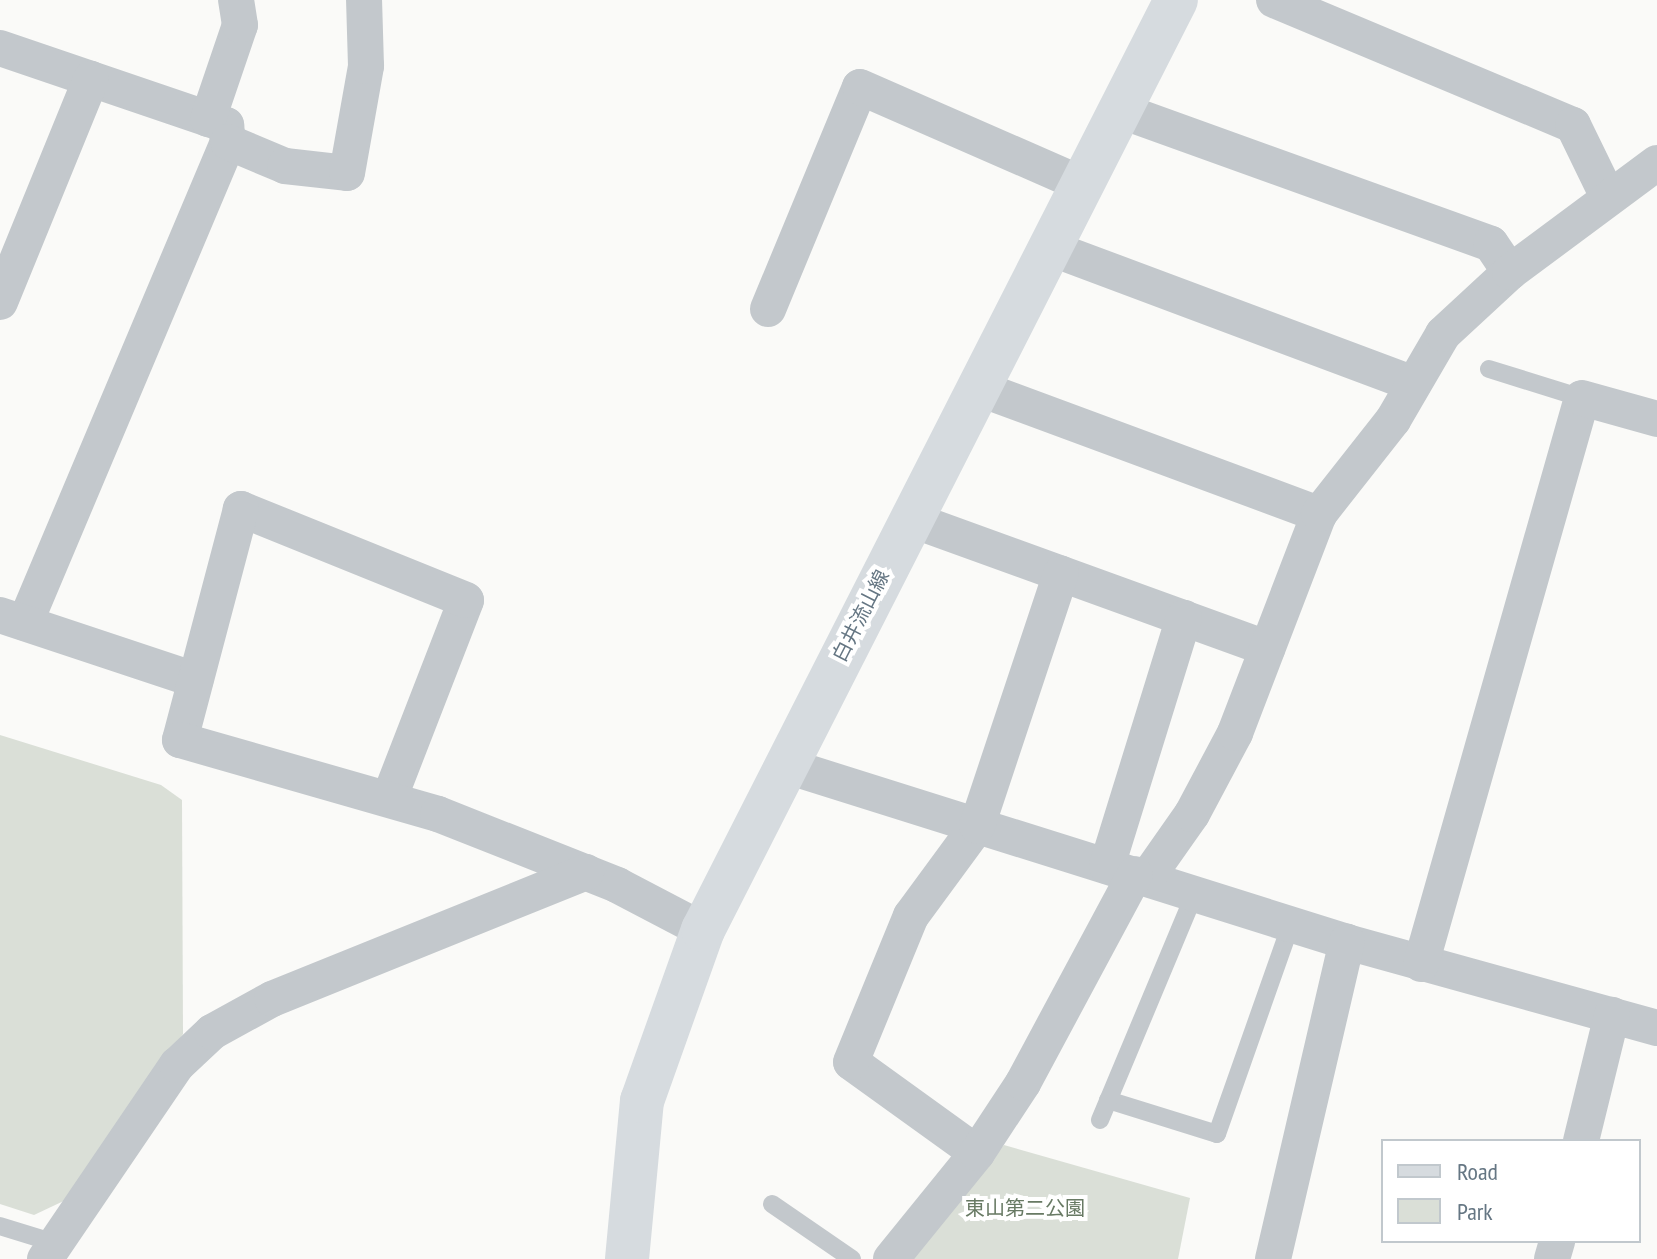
<!DOCTYPE html>
<meta charset="utf-8">
<style>
body{margin:0}
#map{position:relative;width:1657px;height:1259px;overflow:hidden;background:#fafaf8;font-family:"PT Sans Narrow","Noto Sans JP",sans-serif}
div>[style]{position:absolute}
.green>*{inset:0;background:#dadfd7}
.lane>*{height:18px;margin:-9px;padding:0 9px;transform-origin:9px;border-radius:9px;background:#c3c8cc}
.street>*{height:36px;margin:-18px;padding:0 18px;transform-origin:18px;border-radius:18px;background:#c3c8cc}
.secondary>*{height:44px;margin:-22px;padding:0 22px;transform-origin:22px;border-radius:22px;background:#d6dbdf}
span{translate:-50% -50%;white-space:nowrap;text-align:center;line-height:1.15;-webkit-text-stroke:8px #fff;paint-order:stroke}
.street-label{font-size:20px;color:#657683}
.park-label{font-size:20px;color:#687a64}
.legend{position:absolute;left:1381px;top:1139px;width:260px;height:104px;box-sizing:border-box;background:#fff;border:2px solid #c1c8cd;margin:0;padding:10px 14px;list-style:none;font-size:24px;color:#657683}
.legend li{display:flex;align-items:center;gap:16px;height:40px}
.legend b{width:40px;border:2px solid #c1c8cd}
</style>
<div id="map">
<div class="green">
<div style="clip-path:polygon(0 735px,161px 785px,182px 800px,183px 1034px,70px 1198px,34px 1215px,0 1204px)"></div>
<div style="clip-path:polygon(1004px 1145px,1190px 1198px,1178px 1259px,909px 1259px)"></div>
</div>
<div class="lane">
<div style="left:1489px;top:369px;width:97px;rotate:17.3deg"></div>
<div style="left:1108px;top:1100px;width:114px;rotate:17.3deg"></div>
<div style="left:1217px;top:1134px;width:223px;rotate:-70.6deg"></div>
<div style="left:1100px;top:1120px;width:246px;rotate:-67.3deg"></div>
<div style="left:772px;top:1204px;width:97px;rotate:34.5deg"></div>
<div style="left:0;top:1226px;width:58px;rotate:17.2deg"></div>
</div>
<div class="street">
<div style="left:1274px;top:0;width:324px;rotate:22.7deg"></div>
<div style="left:1573px;top:125px;width:80px;rotate:64.1deg"></div>
<div style="left:0;top:48px;width:239px;rotate:18.8deg"></div>
<div style="left:226px;top:125px;width:17px;rotate:83deg"></div>
<div style="left:228px;top:142px;width:522px;rotate:112.88deg"></div>
<div style="left:1119px;top:110px;width:395px;rotate:19.8deg"></div>
<div style="left:1491px;top:244px;width:34px;rotate:56deg"></div>
<div style="left:208px;top:119px;width:99px;rotate:-71.2deg"></div>
<div style="left:240px;top:25px;width:25px;rotate:-99deg"></div>
<div style="left:228px;top:142px;width:62px;rotate:22.8deg"></div>
<div style="left:285px;top:166px;width:62px;rotate:6.4deg"></div>
<div style="left:347px;top:173px;width:109px;rotate:-79.9deg"></div>
<div style="left:366px;top:66px;width:66px;rotate:-91.7deg"></div>
<div style="left:1050px;top:248px;width:388px;rotate:20.5deg"></div>
<div style="left:0;top:302px;width:241px;rotate:-67.8deg"></div>
<div style="left:768px;top:309px;width:240px;rotate:-67.5deg"></div>
<div style="left:860px;top:87px;width:242px;rotate:23.6deg"></div>
<div style="left:978px;top:388px;width:364px;rotate:20.3deg"></div>
<div style="left:910px;top:519px;width:380px;rotate:19.9deg"></div>
<div style="left:0;top:615px;width:206px;rotate:18.4deg"></div>
<div style="left:784px;top:765px;width:590px;rotate:17.45deg"></div>
<div style="left:1347px;top:942px;width:322px;rotate:15.5deg"></div>
<div style="left:389px;top:799px;width:213px;rotate:-68.8deg"></div>
<div style="left:466px;top:600px;width:243px;rotate:-158deg"></div>
<div style="left:241px;top:509px;width:239px;rotate:104.8deg"></div>
<div style="left:180px;top:740px;width:268px;rotate:16deg"></div>
<div style="left:438px;top:814px;width:193px;rotate:21.6deg"></div>
<div style="left:617px;top:885px;width:97px;rotate:27.6deg"></div>
<div style="left:1107px;top:866px;width:260px;rotate:-72.8deg"></div>
<div style="left:1147px;top:878px;width:78px;rotate:-54.9deg"></div>
<div style="left:1192px;top:814px;width:92px;rotate:-62deg"></div>
<div style="left:1235px;top:733px;width:235px;rotate:-69deg"></div>
<div style="left:1319px;top:514px;width:120px;rotate:-51.8deg"></div>
<div style="left:1393px;top:420px;width:99px;rotate:-59.8deg"></div>
<div style="left:1443px;top:334px;width:91px;rotate:-42.8deg"></div>
<div style="left:1510px;top:272px;width:183px;rotate:-36.6deg"></div>
<div style="left:1421px;top:964px;width:588px;rotate:-74.12deg"></div>
<div style="left:1582px;top:398px;width:78px;rotate:15.6deg"></div>
<div style="left:1581px;top:1141px;width:130px;rotate:-76.2deg"></div>
<div style="left:977px;top:1153px;width:155px;rotate:-144.2deg"></div>
<div style="left:851px;top:1062px;width:158px;rotate:-67.7deg"></div>
<div style="left:911px;top:916px;width:112px;rotate:-53.7deg"></div>
<div style="left:977px;top:826px;width:266px;rotate:-71.6deg"></div>
<div style="left:45px;top:1259px;width:235px;rotate:-55.8deg"></div>
<div style="left:177px;top:1065px;width:48px;rotate:-43.3deg"></div>
<div style="left:212px;top:1032px;width:68px;rotate:-28.8deg"></div>
<div style="left:272px;top:999px;width:339px;rotate:-22deg"></div>
<div style="left:891px;top:1259px;width:136px;rotate:-50.9deg"></div>
<div style="left:977px;top:1153px;width:84px;rotate:-56.7deg"></div>
<div style="left:1023px;top:1083px;width:237px;rotate:-61.8deg"></div>
<div style="left:1273px;top:1259px;width:326px;rotate:-76.9deg"></div>
<div style="left:1552px;top:1259px;width:19px;rotate:-74deg"></div>
</div>
<div class="secondary">
<div style="left:627px;top:1259px;width:159px;rotate:-84.6deg"></div>
<div style="left:642px;top:1101px;width:182px;rotate:-70.4deg"></div>
<div style="left:703px;top:930px;width:1043px;rotate:-63.04deg"></div>
</div>
<div class="street-label">
<span style="left:861px;top:616px;rotate:-63deg">白井流山線</span>
</div>
<div class="park-label">
<span style="left:1025px;top:1208px">東山第二公園</span>
</div>
<ul class="legend">
<li><b style="height:10px;background:#d6dbdf"></b>Road</li>
<li><b style="height:22px;background:#dadfd7"></b>Park</li>
</ul>
</div>
